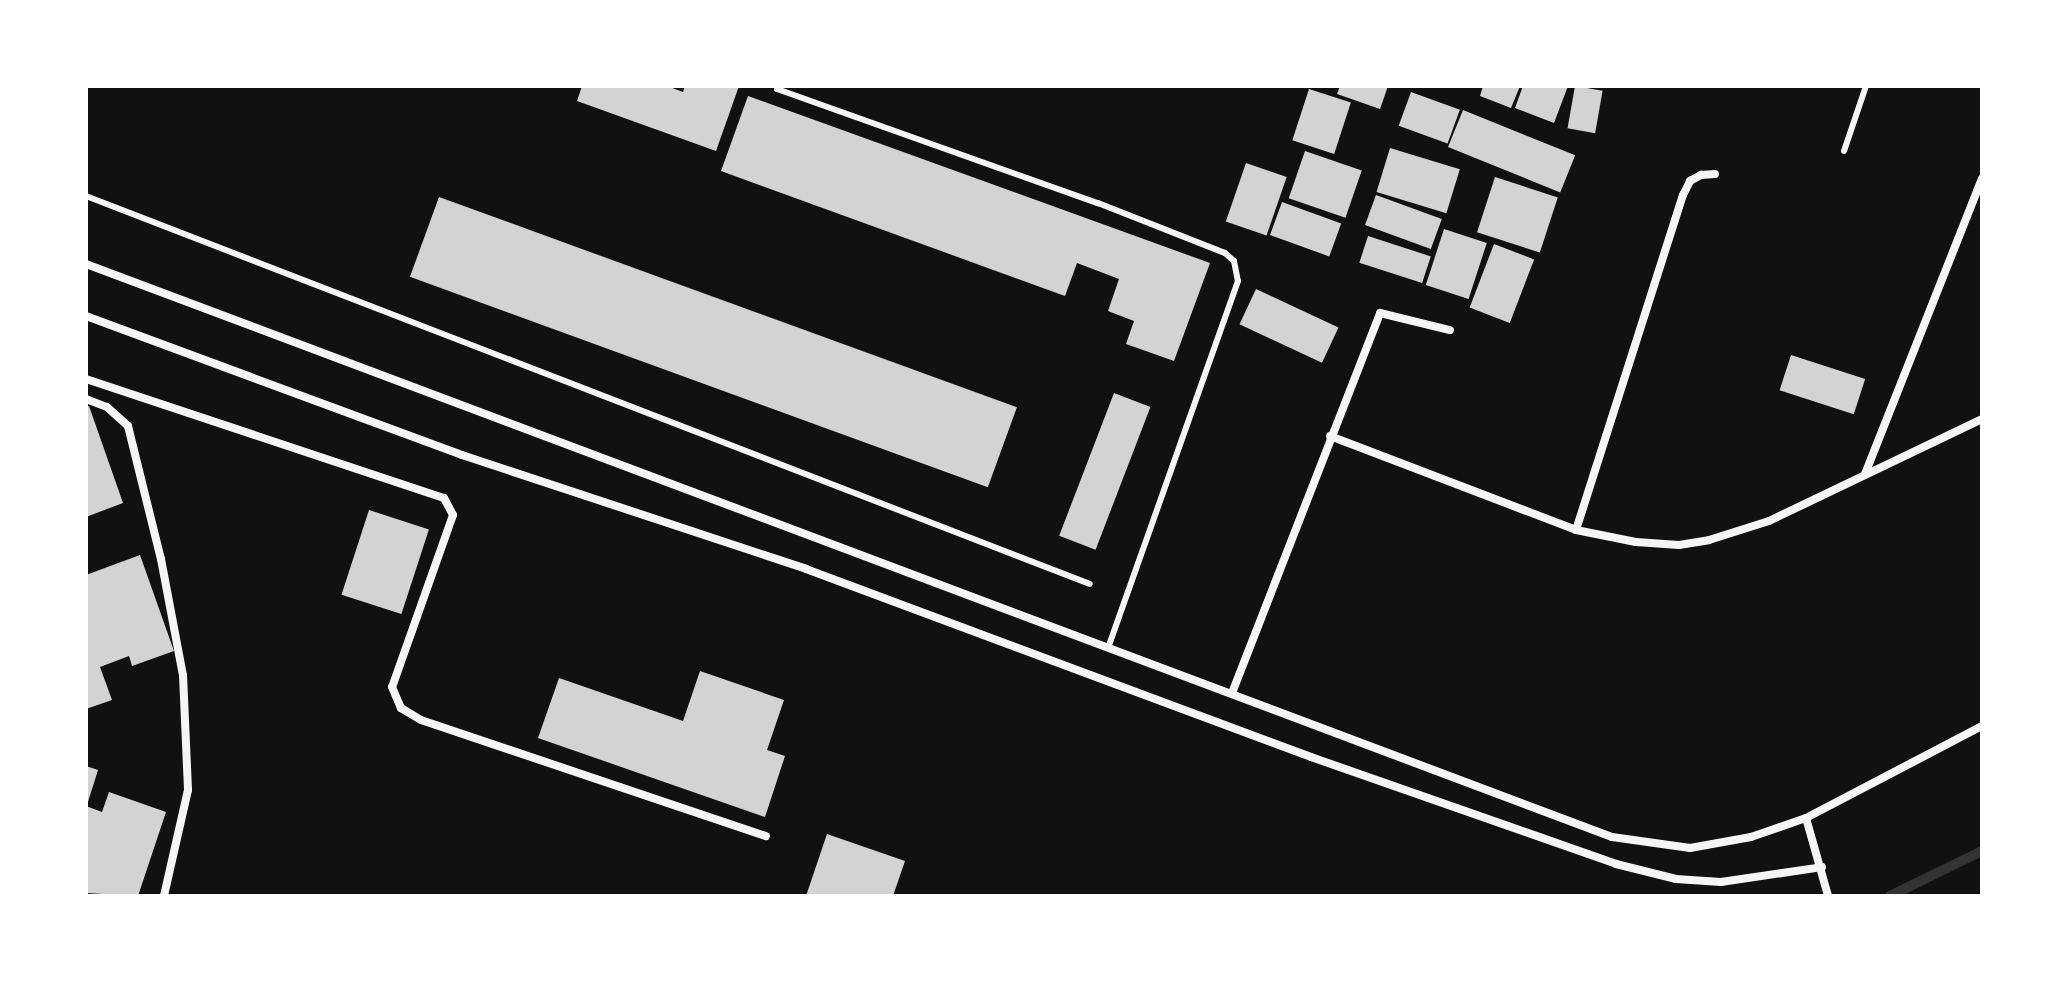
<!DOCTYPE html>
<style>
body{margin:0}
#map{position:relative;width:2068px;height:982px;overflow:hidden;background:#111;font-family:Barlow,sans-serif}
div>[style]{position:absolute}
.stream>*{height:10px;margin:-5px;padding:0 5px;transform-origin:5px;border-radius:5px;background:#333}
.building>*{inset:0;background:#d3d3d3;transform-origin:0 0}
.service>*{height:6px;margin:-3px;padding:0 3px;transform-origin:3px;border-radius:3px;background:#f5f5f5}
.minor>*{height:8px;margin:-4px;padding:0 4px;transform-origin:4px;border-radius:4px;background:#f5f5f5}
span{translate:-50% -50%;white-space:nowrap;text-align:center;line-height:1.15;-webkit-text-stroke:6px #fff;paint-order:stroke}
.frame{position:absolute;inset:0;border:88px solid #fff;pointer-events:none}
</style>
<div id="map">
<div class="stream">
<div style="left:1890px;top:896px;width:102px;rotate:-26.1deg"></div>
</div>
<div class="building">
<div style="clip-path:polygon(582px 86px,667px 86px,683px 92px,685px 86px,739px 86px,716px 151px,577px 101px)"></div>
<div style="clip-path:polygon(1340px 86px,1388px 86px,1380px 109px,1337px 94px)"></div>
<div style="clip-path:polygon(1483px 86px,1520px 86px,1511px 108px,1480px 96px)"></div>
<div style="clip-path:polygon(1523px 86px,1568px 86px,1554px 123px,1515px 108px)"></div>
<div style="left:1575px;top:86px;width:28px;height:43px;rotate:10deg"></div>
<div style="left:1309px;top:89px;width:44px;height:54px;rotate:18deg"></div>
<div style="left:1411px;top:92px;width:52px;height:36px;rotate:20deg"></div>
<div style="clip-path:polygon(748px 96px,1210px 263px,1174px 361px,1126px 344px,1134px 321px,1108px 311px,1119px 279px,1077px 263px,1065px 296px,721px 171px)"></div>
<div style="left:1463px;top:110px;width:121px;height:40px;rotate:22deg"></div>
<div style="left:1390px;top:148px;width:73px;height:46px;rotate:17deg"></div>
<div style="left:1305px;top:151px;width:60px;height:50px;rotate:19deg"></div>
<div style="left:1246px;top:163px;width:43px;height:62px;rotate:19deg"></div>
<div style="left:1495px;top:177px;width:66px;height:58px;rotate:18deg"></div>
<div style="left:1376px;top:195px;width:70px;height:32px;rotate:20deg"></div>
<div style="left:439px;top:197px;width:615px;height:85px;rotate:20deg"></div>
<div style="left:1282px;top:202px;width:63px;height:35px;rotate:20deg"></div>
<div style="left:1444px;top:229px;width:45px;height:59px;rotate:18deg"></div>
<div style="left:1368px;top:236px;width:66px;height:28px;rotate:18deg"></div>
<div style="left:1494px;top:244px;width:43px;height:68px;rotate:21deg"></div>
<div style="left:1256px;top:289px;width:91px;height:39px;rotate:25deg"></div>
<div style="left:1791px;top:355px;width:78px;height:37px;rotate:18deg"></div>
<div style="left:1114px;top:393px;width:39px;height:153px;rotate:21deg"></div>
<div style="clip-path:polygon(89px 406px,123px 503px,86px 517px,86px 407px)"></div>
<div style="left:369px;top:510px;width:63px;height:89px;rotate:18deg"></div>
<div style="clip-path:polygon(140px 555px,174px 651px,132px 666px,129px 656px,100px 667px,112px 700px,86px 709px,86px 575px)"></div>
<div style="clip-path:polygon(700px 671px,784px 700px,767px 750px,785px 756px,765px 817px,538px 738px,559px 678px,683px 721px)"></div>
<div style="clip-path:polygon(86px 766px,98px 770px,87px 805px,86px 805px)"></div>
<div style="clip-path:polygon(109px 792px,166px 812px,138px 896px,86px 893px,86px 806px,102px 812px)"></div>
<div style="clip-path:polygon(827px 834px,905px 861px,893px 896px,806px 896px)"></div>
</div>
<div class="service">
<div style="left:778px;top:86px;width:3px;rotate:108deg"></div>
<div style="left:777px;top:89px;width:341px;rotate:19.6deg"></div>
<div style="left:1098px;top:203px;width:136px;rotate:21.5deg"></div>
<div style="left:1225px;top:253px;width:12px;rotate:42deg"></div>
<div style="left:1234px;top:261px;width:20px;rotate:79deg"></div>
<div style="left:1238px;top:281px;width:387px;rotate:109.5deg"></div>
<div style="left:1844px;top:151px;width:69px;rotate:-71.3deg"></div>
<div style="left:86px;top:196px;width:1076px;rotate:21.13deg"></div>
</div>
<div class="minor">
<div style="left:86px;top:264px;width:1630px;rotate:20.58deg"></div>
<div style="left:1612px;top:837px;width:79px;rotate:8deg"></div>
<div style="left:1690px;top:848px;width:62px;rotate:-10.2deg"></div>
<div style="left:1751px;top:837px;width:58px;rotate:-19.1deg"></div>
<div style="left:1806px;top:818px;width:199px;rotate:-27.6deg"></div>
<div style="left:86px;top:316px;width:401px;rotate:20.3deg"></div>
<div style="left:462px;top:455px;width:362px;rotate:18.3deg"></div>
<div style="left:806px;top:569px;width:539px;rotate:20.42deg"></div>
<div style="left:1311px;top:757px;width:323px;rotate:19.3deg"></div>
<div style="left:1616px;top:864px;width:62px;rotate:14deg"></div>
<div style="left:1676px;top:879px;width:45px;rotate:3.8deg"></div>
<div style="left:1721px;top:882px;width:102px;rotate:-8.4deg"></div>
<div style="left:86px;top:379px;width:377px;rotate:18.4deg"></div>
<div style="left:444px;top:498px;width:19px;rotate:62deg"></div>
<div style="left:453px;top:515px;width:182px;rotate:109.5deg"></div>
<div style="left:392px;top:687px;width:23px;rotate:67deg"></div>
<div style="left:401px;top:708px;width:23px;rotate:31deg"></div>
<div style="left:421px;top:720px;width:364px;rotate:18.6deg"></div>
<div style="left:86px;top:399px;width:22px;rotate:21deg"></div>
<div style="left:107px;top:407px;width:28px;rotate:42deg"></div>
<div style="left:128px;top:426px;width:137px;rotate:76.1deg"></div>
<div style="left:161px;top:559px;width:118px;rotate:79.3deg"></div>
<div style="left:183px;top:675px;width:115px;rotate:87.5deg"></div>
<div style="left:188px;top:790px;width:109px;rotate:102.8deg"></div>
<div style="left:1330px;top:436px;width:263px;rotate:20.9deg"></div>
<div style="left:1576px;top:530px;width:61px;rotate:11.3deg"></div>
<div style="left:1636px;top:542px;width:43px;rotate:4deg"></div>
<div style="left:1679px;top:545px;width:30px;rotate:-9deg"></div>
<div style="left:1709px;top:540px;width:63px;rotate:-17.6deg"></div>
<div style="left:1769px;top:521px;width:236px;rotate:-25.6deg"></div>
<div style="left:1865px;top:474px;width:318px;rotate:-68.4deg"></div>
<div style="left:1576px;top:530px;width:352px;rotate:-72.3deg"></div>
<div style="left:1683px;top:195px;width:16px;rotate:-63deg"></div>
<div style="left:1690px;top:181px;width:13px;rotate:-29deg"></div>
<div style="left:1701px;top:175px;width:14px;rotate:-4deg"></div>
<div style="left:1232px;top:693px;width:408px;rotate:-68.7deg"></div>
<div style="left:1380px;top:313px;width:72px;rotate:13.7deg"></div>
<div style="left:1806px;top:818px;width:81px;rotate:74.2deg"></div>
</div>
<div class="frame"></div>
</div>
